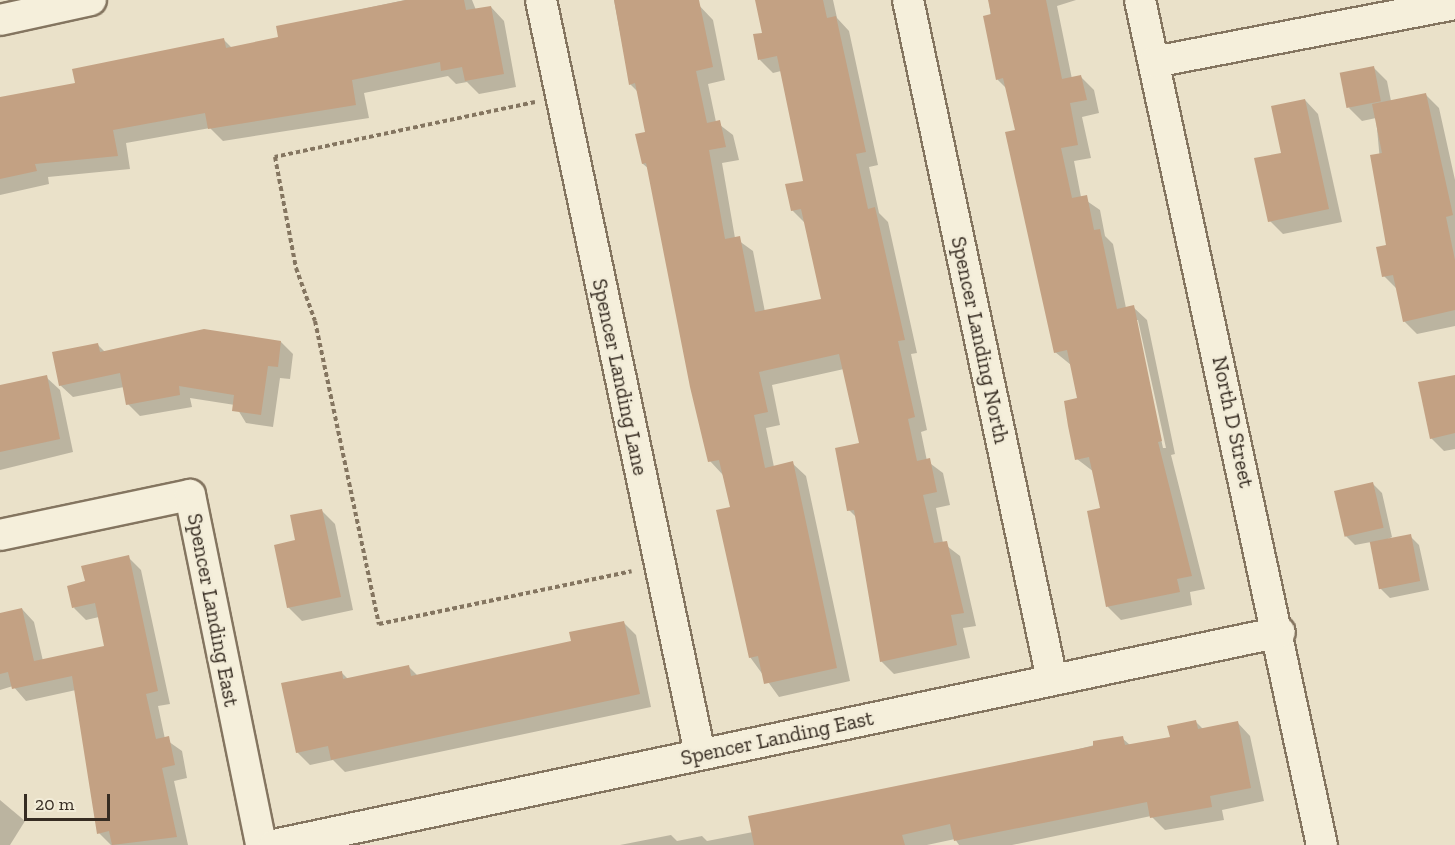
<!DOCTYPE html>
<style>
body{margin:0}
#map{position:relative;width:1455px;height:845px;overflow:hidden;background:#eae1c9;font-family:"Zilla Slab",serif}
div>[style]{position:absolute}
.shadow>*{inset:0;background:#0003}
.building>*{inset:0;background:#c3a183;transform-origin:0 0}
.path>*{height:4px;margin-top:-2px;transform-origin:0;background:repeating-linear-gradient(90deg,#847560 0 4.5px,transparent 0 7.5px)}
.roads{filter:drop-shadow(2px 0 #847560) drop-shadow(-2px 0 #847560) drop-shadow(0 2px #847560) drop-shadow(0 -2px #847560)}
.minor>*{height:30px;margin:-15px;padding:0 15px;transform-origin:15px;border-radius:15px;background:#f5efdb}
span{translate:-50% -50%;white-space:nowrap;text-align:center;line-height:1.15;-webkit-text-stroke:4.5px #f2ecd8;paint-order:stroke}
.street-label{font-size:21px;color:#362c22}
.scale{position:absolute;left:24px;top:794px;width:86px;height:27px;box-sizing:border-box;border:3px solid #362c22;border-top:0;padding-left:8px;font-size:18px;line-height:21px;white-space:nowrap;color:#362c22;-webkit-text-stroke:4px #f2ecd8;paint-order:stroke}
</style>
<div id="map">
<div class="shadow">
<div style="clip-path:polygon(405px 0,472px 0,476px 10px,491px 7px,504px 21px,516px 87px,479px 94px,467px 82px,456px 84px,448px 76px,364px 93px,369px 118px,223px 141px,210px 128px,126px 143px,130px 169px,48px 177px,49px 184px,0 195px,0 99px,77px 84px,223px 39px,232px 48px,279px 38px,277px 27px)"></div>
<div style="clip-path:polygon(614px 0,694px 0,713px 20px,725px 80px,708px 84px,716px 122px,733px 135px,739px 160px,722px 163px,735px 238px,753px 251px,765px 312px,823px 301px,806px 224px,792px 210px,805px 182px,781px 71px,773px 73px,760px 60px,764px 34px,756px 0,833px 0,837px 18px,849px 31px,878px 165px,869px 167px,879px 213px,888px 222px,917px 353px,911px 354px,927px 430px,921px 432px,927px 461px,943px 473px,950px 505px,936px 508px,943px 543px,960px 556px,976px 626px,963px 628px,970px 658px,894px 674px,881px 661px,857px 518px,849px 510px,861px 444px,844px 369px,772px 385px,780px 425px,766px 428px,774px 467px,792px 463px,806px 476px,850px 681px,779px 697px,750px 657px,718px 511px,732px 508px,723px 475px,710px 461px,649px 169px,643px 164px,646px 134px,638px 92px,630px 84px)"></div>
<div style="clip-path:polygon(evenodd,989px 0,1076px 0,1057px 6px,1072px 79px,1081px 77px,1094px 90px,1099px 113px,1082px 117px,1091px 158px,1074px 161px,1081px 197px,1100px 210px,1105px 236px,1113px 244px,1126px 308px,1133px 307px,1147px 320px,1175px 454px,1171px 455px,1205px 589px,1190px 592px,1192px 605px,1121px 620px,1108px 607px,1089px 512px,1101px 509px,1094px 472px,1077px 459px,1079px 399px,1071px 365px,1055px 352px,1016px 131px,1007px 89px,997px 79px,989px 0,1135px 320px,1138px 320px,1166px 448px,1163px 448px,1135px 320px)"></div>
<div style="clip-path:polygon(1374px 68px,1387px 81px,1391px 101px,1425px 94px,1439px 108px,1455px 180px,1455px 326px,1417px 334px,1404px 321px,1398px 290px,1384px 276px,1388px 246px,1376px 118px,1362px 121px,1349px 108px)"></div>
<div style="clip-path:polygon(1305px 100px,1318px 114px,1342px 222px,1283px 234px,1270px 221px,1283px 154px)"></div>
<div style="clip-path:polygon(281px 342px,293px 354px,290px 379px,280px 378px,273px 427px,246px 423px,235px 405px,190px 398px,192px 407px,140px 416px,128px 404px,124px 387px,73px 397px,60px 385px,97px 344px,105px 352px)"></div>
<div style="clip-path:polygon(1455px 376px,1455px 449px,1444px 451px,1431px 438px)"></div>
<div style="clip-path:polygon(46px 377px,60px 390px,73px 452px,0 470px,0 389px)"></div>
<div style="clip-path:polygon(1373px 484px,1382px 493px,1392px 537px,1384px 541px,1410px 536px,1419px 545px,1429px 590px,1390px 598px,1381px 589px,1371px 542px,1355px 545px,1346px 536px)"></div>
<div style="clip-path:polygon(321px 510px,335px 524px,353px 610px,302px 621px,288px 607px,297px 541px)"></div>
<div style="clip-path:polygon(128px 557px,141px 570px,170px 704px,158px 706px,165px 739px,182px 751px,187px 778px,174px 781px,188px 845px,111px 845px,99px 833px,76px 690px,26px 701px,13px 686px,0 690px,0 614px,22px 609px,34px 622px,43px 661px,106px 647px,99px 617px,86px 620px,74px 608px,87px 583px)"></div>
<div style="clip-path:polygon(624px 623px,636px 635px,651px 707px,345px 772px,333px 760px,310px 765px,297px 752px,341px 672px,348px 679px,408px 666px,418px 676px,573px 642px)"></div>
<div style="clip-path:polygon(1196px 722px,1203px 729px,1237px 722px,1250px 736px,1264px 801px,1222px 810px,1224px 820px,1165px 830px,1151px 816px,1012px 845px,959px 845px,955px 839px,927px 845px,620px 845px,671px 835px,677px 841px,702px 836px,707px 841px,753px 832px,1122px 738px,1130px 745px,1171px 738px)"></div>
<div style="clip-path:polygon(0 800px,25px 821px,10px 845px,0 845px)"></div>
</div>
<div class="building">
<div style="clip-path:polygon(406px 0,464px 0,466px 10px,491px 6px,504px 74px,465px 81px,462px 67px,441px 71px,440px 62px,352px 80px,356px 105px,208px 129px,205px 113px,113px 130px,118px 156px,35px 164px,37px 171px,0 179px,0 97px,75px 83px,72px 69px,224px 38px,226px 48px,278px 37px,276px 26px)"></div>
<div style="clip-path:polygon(614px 0,699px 0,713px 67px,696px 71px,707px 123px,720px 120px,726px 147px,709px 150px,725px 239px,740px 236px,755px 312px,821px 299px,801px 209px,791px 211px,785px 184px,803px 181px,777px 56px,758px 60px,753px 34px,762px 33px,755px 0,823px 0,827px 18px,836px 16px,866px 152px,856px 154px,868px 209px,875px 207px,905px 340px,898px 341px,915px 417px,908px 419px,917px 461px,930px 458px,937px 492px,923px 495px,934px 543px,947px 541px,964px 613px,951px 615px,957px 645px,880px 662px,854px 510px,847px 511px,835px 448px,859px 443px,839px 354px,759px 372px,768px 412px,754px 415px,765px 468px,793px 461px,837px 668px,764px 684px,758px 656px,749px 658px,716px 510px,730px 507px,719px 460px,708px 462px,690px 387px,646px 163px,642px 164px,635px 134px,645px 132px,635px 83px,629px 85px)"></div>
<div style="clip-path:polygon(988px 0,1046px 0,1062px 79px,1081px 75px,1087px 100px,1070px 103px,1078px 145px,1061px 148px,1072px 198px,1087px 195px,1094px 230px,1100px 229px,1117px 309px,1134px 305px,1162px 441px,1158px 442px,1192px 576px,1177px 579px,1180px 592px,1106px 607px,1087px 511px,1100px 508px,1089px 457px,1075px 460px,1068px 426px,1064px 401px,1077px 398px,1067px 350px,1054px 353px,1005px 132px,1015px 130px,1003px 78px,996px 80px,983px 16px,991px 14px)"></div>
<div style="left:1374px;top:66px;width:36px;height:35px;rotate:79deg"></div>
<div style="clip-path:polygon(1426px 93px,1453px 215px,1446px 217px,1455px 260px,1455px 310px,1403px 322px,1393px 275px,1382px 277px,1376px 247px,1386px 245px,1370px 155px,1382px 153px,1372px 104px)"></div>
<div style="clip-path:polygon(1305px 99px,1329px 209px,1268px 222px,1254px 158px,1281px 153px,1271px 106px)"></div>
<div style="clip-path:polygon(204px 329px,281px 341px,278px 367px,268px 366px,261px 415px,232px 411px,234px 395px,179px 386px,180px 395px,126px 405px,120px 373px,59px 386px,52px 352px,98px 343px,100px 352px)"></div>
<div style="clip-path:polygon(47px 375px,60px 439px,0 452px,0 385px)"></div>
<div style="clip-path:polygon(1455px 375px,1455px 433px,1430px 439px,1418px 382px)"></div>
<div style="left:1373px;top:482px;width:47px;height:40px;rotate:77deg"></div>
<div style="clip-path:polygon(322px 509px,341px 597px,287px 608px,274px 545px,295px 540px,290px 515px)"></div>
<div style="left:1411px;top:534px;width:48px;height:42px;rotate:79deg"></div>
<div style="clip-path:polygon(129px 555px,158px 691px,146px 694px,156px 739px,169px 736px,175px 765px,162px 768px,177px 837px,112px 845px,109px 831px,97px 834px,72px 676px,12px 689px,8px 672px,0 674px,0 613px,22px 608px,34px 661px,104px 646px,95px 603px,72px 608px,67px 586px,85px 581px,81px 566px)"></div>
<div style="clip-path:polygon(624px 621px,640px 694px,331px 760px,328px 746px,296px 753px,281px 683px,342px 671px,343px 679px,409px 665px,411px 676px,571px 641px,569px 632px)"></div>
<div style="clip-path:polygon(1196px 720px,1198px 729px,1238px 721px,1251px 788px,1210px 796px,1212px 807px,1150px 818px,1147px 802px,954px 841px,950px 824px,902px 835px,905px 845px,754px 845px,748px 816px,1093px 746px,1093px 741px,1123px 736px,1125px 745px,1170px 737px,1167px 726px)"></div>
</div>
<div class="path">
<div style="left:535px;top:102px;width:266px;rotate:168.1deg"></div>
<div style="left:275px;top:157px;width:113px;rotate:79.3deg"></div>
<div style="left:296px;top:268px;width:56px;rotate:70.3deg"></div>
<div style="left:315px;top:321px;width:310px;rotate:78.1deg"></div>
<div style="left:379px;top:624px;width:258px;rotate:-11.8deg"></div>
</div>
<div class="roads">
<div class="minor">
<div style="left:541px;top:0;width:771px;rotate:78.09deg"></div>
<div style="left:908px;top:0;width:695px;rotate:78.04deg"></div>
<div style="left:1140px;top:0;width:864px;rotate:77.85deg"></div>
<div style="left:0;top:20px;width:93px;rotate:-12.4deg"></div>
<div style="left:1154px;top:62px;width:307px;rotate:-10.9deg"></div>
<div style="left:0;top:535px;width:194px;rotate:-11.9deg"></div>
<div style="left:190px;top:495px;width:357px;rotate:78.5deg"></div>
<div style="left:274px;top:845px;width:1028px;rotate:-11.95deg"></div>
</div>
</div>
<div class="street-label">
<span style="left:980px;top:340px;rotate:78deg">Spencer Landing North</span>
<span style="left:620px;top:377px;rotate:78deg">Spencer Landing Lane</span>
<span style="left:1233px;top:422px;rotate:78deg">North D Street</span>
<span style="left:213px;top:610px;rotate:79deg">Spencer Landing East</span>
<span style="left:777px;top:738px;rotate:-12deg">Spencer Landing East</span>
</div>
<div class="scale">20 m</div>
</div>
